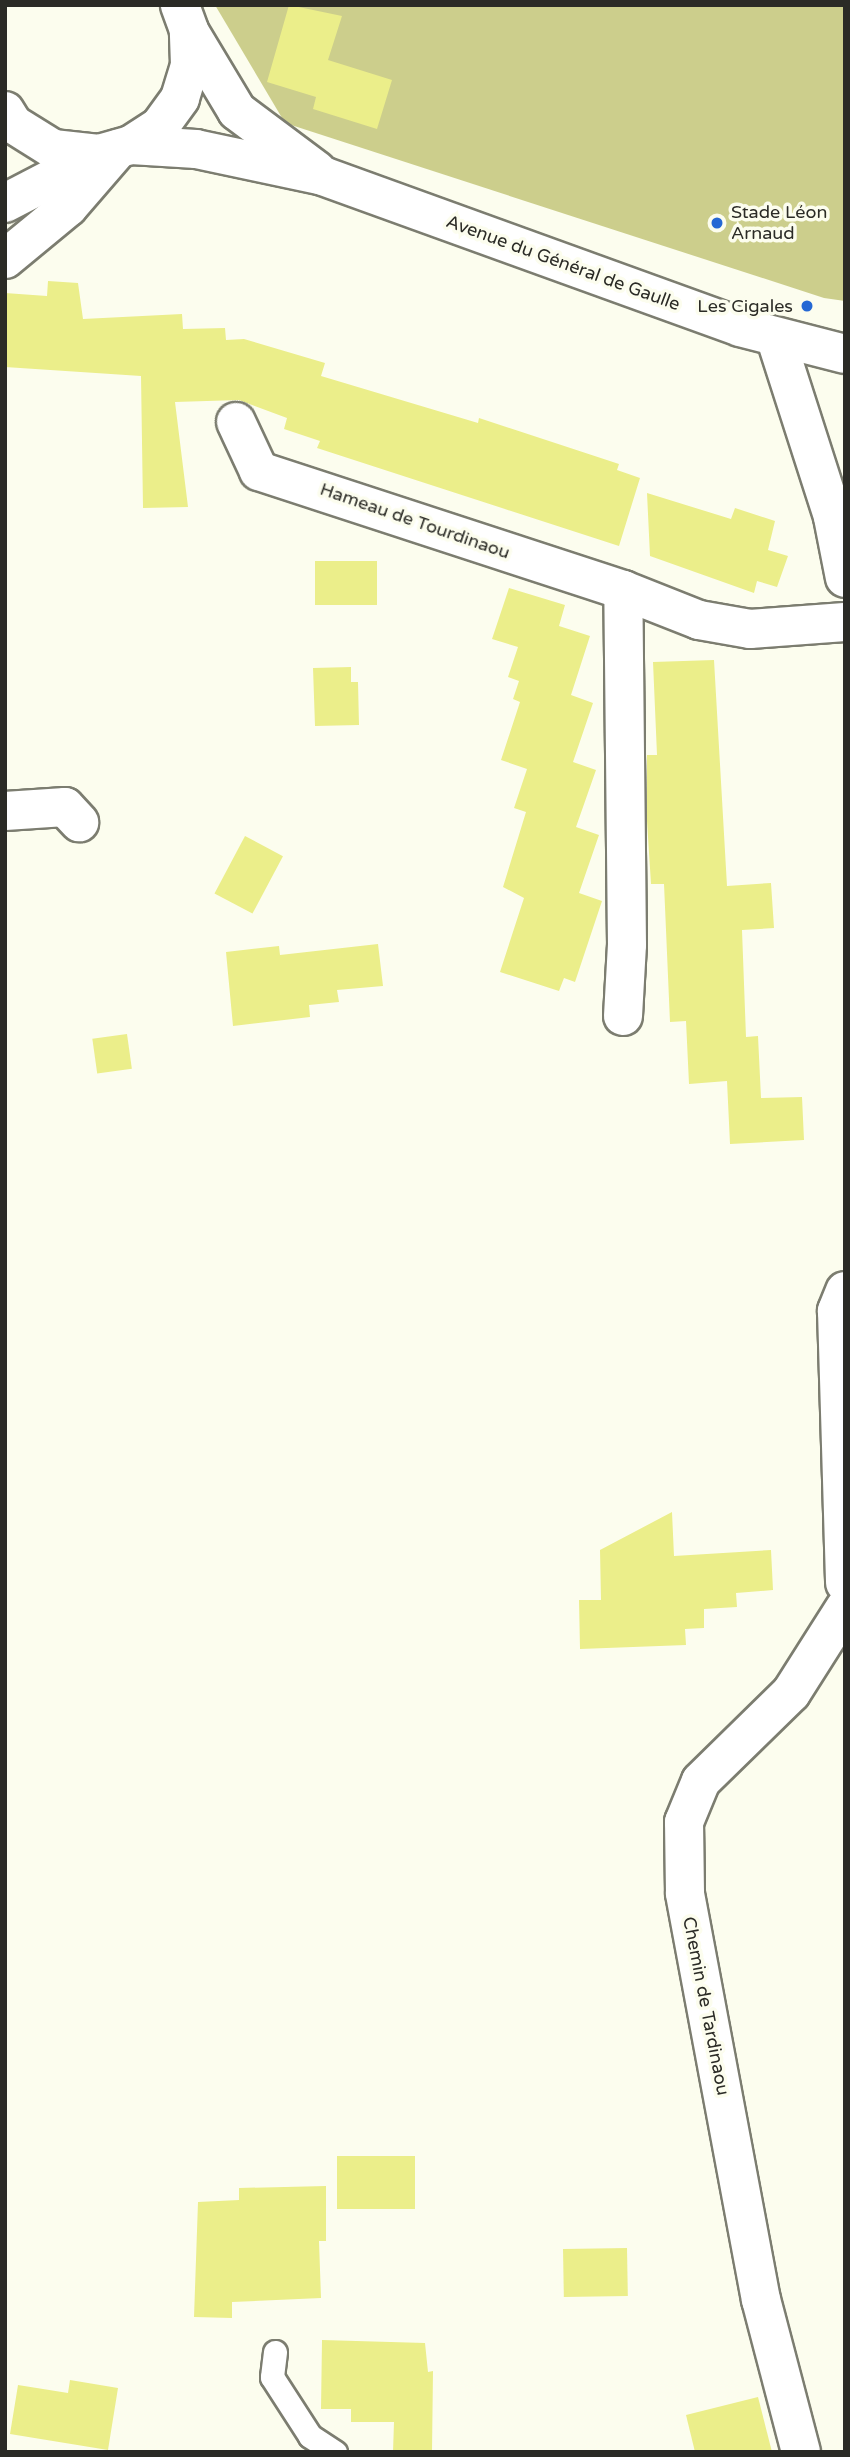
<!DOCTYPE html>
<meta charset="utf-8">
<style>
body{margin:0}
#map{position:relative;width:850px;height:2457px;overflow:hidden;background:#fcfdee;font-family:"Varela Round",sans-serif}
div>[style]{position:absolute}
.green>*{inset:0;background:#ccce8c}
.building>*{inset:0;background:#ebee8a;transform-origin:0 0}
.roads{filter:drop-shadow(2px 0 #7c7d70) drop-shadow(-2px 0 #7c7d70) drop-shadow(0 2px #7c7d70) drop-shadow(0 -2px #7c7d70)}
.service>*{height:23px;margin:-11.5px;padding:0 11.5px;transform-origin:11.5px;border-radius:11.5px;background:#fff}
.minor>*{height:38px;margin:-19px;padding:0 19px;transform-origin:19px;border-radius:19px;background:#fff}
.secondary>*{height:38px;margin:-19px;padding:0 19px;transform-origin:19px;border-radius:19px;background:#fff}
.dots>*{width:19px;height:19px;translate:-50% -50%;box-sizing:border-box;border:4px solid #fcfdee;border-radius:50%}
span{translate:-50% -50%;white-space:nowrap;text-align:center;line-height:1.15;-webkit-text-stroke:7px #fcfdee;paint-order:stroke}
.poi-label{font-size:18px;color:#2b2b26}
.left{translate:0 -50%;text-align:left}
.right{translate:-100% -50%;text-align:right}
.street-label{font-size:18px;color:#2b2b26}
.frame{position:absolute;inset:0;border:7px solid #2b2b26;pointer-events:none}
</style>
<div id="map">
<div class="green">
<div style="clip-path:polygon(215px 5px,845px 5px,845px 301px,824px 298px,285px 123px)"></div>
</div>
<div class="building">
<div style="clip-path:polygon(289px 5px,342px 16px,328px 60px,392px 80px,377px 129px,313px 109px,316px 97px,267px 82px)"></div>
<div style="clip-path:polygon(48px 281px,78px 283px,83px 319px,182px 314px,183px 329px,225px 328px,226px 340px,244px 339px,325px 363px,321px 376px,478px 423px,479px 418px,619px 464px,617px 470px,640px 478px,619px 546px,317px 448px,320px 441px,284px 429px,287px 418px,239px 400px,175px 402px,188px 507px,143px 508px,141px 376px,5px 367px,5px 293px,47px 296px)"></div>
<div style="clip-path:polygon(647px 493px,731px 519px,735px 508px,775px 521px,768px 550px,788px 556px,777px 587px,757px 581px,754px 593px,650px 556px)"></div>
<div style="left:377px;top:561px;width:44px;height:62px;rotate:90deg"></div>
<div style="clip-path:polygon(509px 588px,565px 605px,559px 626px,590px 636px,571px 695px,593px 703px,573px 762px,596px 770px,576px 827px,599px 835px,579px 893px,602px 901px,575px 982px,564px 978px,559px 991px,500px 972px,524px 898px,503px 887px,526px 812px,514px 808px,527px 769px,501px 760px,520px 702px,513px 699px,519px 681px,508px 677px,518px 647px,492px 639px)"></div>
<div style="clip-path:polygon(714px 660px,727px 886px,771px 883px,774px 928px,742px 930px,746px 1037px,758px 1036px,761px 1098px,802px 1097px,804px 1140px,730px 1144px,727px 1081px,689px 1084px,686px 1021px,670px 1022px,664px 884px,651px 884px,647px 821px,647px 755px,657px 755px,653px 662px)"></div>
<div style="clip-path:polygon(351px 667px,351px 682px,358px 682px,359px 725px,315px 726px,313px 668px)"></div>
<div style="left:245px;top:836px;width:43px;height:65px;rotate:28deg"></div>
<div style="clip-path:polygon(378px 944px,383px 986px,337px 990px,339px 1002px,309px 1005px,310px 1017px,233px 1026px,226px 952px,279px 946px,280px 955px)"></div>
<div style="left:127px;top:1034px;width:35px;height:35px;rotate:82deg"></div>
<div style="clip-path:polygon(672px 1512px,674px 1556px,771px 1550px,773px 1590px,736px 1593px,737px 1607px,704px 1609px,704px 1628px,685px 1629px,686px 1645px,580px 1649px,579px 1600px,601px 1600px,600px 1550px)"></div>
<div style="left:337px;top:2156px;width:78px;height:53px"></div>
<div style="clip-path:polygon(326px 2186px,326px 2241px,319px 2241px,321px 2298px,232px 2302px,232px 2318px,194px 2317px,198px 2202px,239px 2200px,239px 2188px)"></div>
<div style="left:627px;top:2248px;width:48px;height:64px;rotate:89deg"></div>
<div style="clip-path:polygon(322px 2340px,425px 2343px,428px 2372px,433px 2371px,432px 2452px,393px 2452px,394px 2422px,351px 2422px,351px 2409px,321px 2409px)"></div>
<div style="clip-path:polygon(70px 2380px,118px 2388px,108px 2450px,10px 2434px,18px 2385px,68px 2393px)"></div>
<div style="clip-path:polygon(758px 2397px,772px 2452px,695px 2452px,686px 2415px)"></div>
</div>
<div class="roads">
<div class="service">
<div style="left:275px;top:2352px;width:25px;rotate:97deg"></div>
<div style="left:272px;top:2377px;width:70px;rotate:57.2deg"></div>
<div style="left:310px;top:2436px;width:30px;rotate:33deg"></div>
</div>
<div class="minor">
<div style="left:5px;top:259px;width:82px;rotate:-39.5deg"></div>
<div style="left:68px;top:207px;width:77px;rotate:-49.2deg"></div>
<div style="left:776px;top:339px;width:187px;rotate:72.2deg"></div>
<div style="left:833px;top:517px;width:62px;rotate:78.9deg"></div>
<div style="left:236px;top:422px;width:54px;rotate:64.9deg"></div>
<div style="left:259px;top:471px;width:383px;rotate:18.1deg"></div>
<div style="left:5px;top:811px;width:60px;rotate:-3.8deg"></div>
<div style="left:65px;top:807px;width:21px;rotate:47deg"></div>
<div style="left:623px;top:1016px;width:71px;rotate:-86.8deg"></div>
<div style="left:627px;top:945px;width:355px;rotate:-90.6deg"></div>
<div style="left:623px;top:590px;width:82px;rotate:21.5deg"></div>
<div style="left:699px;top:620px;width:52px;rotate:10deg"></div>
<div style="left:750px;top:629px;width:95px;rotate:-4.2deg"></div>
<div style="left:845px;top:1291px;width:22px;rotate:112deg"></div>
<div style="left:837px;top:1311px;width:272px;rotate:88.3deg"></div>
<div style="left:801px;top:2452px;width:157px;rotate:-104.7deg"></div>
<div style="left:761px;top:2300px;width:414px;rotate:-100.6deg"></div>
<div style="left:685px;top:1893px;width:71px;rotate:-90.8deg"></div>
<div style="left:684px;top:1822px;width:44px;rotate:-67.5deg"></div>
<div style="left:701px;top:1781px;width:126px;rotate:-44.4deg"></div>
<div style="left:791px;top:1693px;width:101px;rotate:-57.6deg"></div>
</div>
<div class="secondary">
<div style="left:189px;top:31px;width:93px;rotate:59deg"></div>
<div style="left:237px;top:111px;width:99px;rotate:36.8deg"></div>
<div style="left:5px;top:111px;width:15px;rotate:58deg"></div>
<div style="left:13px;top:124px;width:47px;rotate:32deg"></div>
<div style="left:53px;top:149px;width:46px;rotate:6.2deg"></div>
<div style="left:99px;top:154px;width:33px;rotate:-16deg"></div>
<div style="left:131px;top:145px;width:35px;rotate:-33deg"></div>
<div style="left:160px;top:126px;width:34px;rotate:-54deg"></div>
<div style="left:180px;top:98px;width:34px;rotate:-73deg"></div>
<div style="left:190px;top:65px;width:35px;rotate:-92deg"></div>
<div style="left:189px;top:30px;width:27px;rotate:-110deg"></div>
<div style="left:131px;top:145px;width:65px;rotate:3.5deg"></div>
<div style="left:196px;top:149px;width:130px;rotate:12deg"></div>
<div style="left:323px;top:176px;width:443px;rotate:19.9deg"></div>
<div style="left:740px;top:327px;width:108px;rotate:14.4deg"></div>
<div style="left:5px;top:203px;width:106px;rotate:-27.5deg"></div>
</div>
</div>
<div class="dots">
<div style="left:717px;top:223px;background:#2568d4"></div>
<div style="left:807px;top:306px;background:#2568d4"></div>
</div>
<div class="poi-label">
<span class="left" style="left:731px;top:223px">Stade Léon<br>Arnaud</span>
<span class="right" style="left:793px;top:306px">Les Cigales</span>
</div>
<div class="street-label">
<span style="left:563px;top:263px;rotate:20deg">Avenue du Général de Gaulle</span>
<span style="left:415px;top:521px;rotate:19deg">Hameau de Tourdinaou</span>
<span style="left:706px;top:2006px;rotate:79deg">Chemin de Tardinaou</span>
</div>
<div class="frame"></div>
</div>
